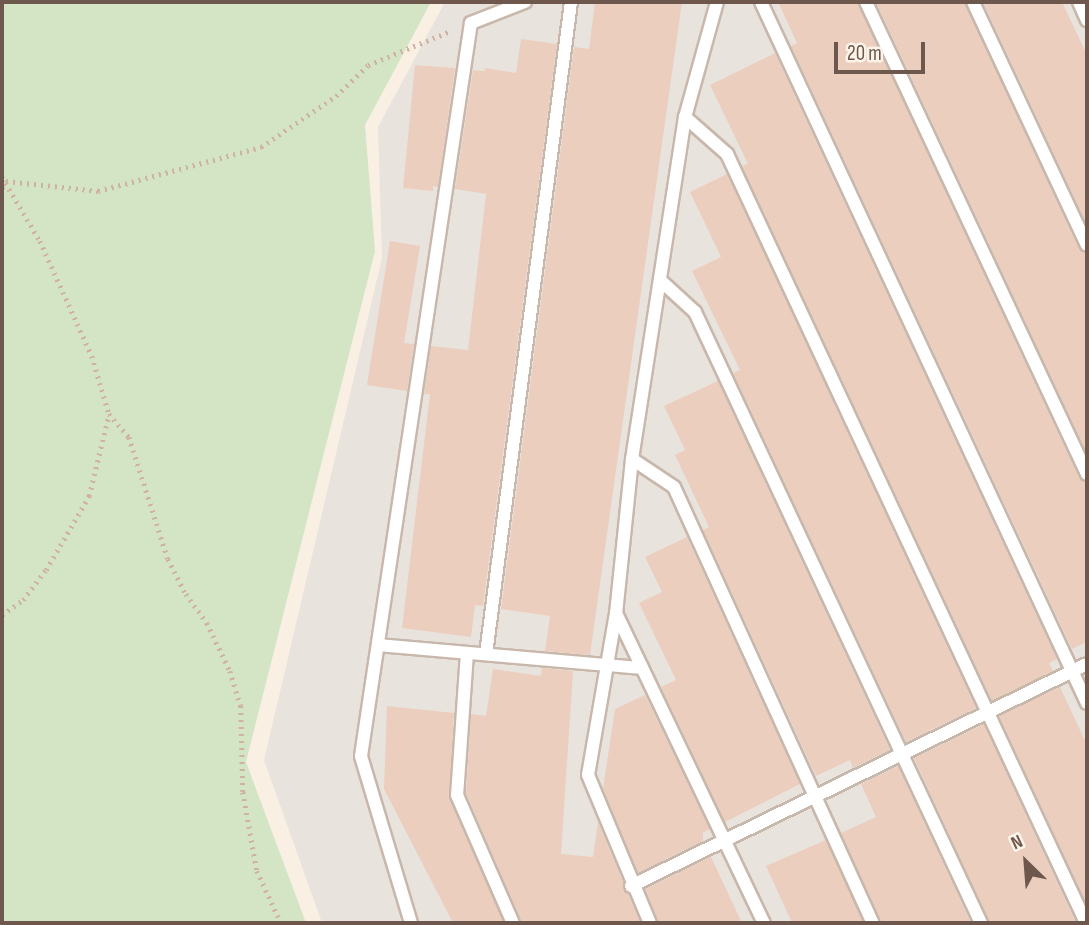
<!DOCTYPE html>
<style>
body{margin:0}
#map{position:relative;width:1089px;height:925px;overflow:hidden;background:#f9f0e3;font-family:"Sofia Sans Condensed",sans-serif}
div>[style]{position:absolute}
.industrial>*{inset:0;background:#e9e3de}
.green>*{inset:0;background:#d3e5c4}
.building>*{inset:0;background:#ebcebe}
.path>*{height:4.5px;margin-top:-2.25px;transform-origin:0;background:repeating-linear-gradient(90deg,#d0b2a2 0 2px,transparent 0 7px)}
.roads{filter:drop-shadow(2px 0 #c8b7ab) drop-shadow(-2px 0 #c8b7ab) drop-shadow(0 2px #c8b7ab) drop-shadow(0 -2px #c8b7ab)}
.lane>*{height:12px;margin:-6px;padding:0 6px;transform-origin:6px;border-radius:6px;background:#fff}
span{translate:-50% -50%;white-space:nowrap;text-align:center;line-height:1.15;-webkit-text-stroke:5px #fdf4e9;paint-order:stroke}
.frame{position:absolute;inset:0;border:4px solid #6e574c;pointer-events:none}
.north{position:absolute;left:991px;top:827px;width:70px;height:70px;-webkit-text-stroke:5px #fdf4e9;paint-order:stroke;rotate:335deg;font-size:19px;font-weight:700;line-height:28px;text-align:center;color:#6e574c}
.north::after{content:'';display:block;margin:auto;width:24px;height:32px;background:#6e574c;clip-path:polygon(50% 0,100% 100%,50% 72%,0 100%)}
.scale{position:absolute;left:834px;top:42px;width:91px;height:32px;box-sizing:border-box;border:4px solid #6e574c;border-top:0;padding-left:9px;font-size:21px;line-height:24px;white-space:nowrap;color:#6e574c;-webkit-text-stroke:5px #fdf4e9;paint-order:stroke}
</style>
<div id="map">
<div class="industrial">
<div style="clip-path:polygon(445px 2px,1087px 2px,1087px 923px,322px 923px,264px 760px,382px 258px,378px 127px)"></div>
</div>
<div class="green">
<div style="clip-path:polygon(2px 2px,431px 2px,365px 125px,375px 251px,246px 762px,306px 923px,2px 923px)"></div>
</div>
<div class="building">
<div style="clip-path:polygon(595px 2px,682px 2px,590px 655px,545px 651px,550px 616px,501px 609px,574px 47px,589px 49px)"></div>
<div style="clip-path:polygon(778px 2px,857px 2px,1079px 478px,1087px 483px,1087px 642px,1072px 649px,791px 46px,797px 43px)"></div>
<div style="clip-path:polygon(876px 2px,964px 2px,1079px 249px,1087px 254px,1087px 454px)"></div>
<div style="clip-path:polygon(983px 2px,1062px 2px,1087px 55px,1087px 225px)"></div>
<div style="clip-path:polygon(521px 39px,557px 44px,483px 606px,475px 605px,471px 637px,402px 628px,430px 394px,424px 394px,431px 346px,468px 350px,486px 194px,455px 189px,473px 70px,485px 71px,485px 68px,516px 73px)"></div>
<div style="clip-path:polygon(775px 53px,1057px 659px,1049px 663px,1053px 671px,992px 701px,742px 166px,748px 164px,710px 85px)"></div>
<div style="clip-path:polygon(415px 65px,455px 68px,438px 187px,433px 186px,433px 191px,403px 188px)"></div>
<div style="clip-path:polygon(727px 174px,976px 708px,906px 742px,733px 373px,740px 370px,692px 271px,721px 257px,690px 192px)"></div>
<div style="clip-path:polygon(390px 241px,420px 246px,404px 343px,414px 344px,407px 391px,367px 385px)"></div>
<div style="clip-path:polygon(718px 381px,890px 750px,853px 768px,850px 760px,816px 776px,703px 530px,709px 527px,675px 455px,685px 450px,664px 406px)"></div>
<div style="clip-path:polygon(687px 537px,800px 784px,725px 822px,661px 687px,676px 680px,639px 603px,662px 592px,645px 557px)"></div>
<div style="clip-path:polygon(542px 668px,573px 671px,561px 854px,593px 857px,598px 822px,623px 882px,623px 889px,628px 894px,641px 923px,522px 923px,466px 793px,471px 714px,486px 716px,493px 669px,541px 676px)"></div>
<div style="clip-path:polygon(1060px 687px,1087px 745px,1087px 905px,999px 716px)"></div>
<div style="clip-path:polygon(645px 695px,710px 829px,703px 833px,703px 841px,638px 873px,603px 789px,615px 709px)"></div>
<div style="clip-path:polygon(387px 706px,454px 713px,449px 798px,504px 923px,453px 923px,384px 789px)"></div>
<div style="clip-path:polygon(984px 724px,1076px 923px,990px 923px,914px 758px)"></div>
<div style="clip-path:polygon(898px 766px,971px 923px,882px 923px,841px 833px,876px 817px,861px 784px)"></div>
<div style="clip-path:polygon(826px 840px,864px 923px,792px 923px,766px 866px)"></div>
<div style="clip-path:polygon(711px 857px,742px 923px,659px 923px,645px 889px)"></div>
</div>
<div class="path">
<div style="left:2px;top:177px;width:74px;rotate:59.3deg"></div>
<div style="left:40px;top:241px;width:126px;rotate:65.7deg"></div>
<div style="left:92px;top:356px;width:60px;rotate:73.7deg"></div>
<div style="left:109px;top:414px;width:30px;rotate:49deg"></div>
<div style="left:129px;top:437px;width:128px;rotate:72.3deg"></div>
<div style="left:168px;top:559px;width:39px;rotate:63deg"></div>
<div style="left:186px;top:594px;width:36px;rotate:54deg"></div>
<div style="left:207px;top:623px;width:53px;rotate:64.4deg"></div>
<div style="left:230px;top:671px;width:37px;rotate:73deg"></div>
<div style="left:241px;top:706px;width:86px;rotate:88.7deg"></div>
<div style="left:243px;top:792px;width:80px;rotate:80deg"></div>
<div style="left:257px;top:871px;width:57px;rotate:65.2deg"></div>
<div style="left:2px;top:188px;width:8px;rotate:-60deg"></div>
<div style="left:6px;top:181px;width:93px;rotate:6.2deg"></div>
<div style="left:98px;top:191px;width:169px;rotate:-15.1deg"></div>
<div style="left:261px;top:147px;width:91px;rotate:-34.2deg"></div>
<div style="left:336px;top:96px;width:45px;rotate:-44.1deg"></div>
<div style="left:368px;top:65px;width:87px;rotate:-22.4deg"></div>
<div style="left:2px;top:615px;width:26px;rotate:-36deg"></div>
<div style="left:23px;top:600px;width:38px;rotate:-53deg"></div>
<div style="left:46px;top:570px;width:86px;rotate:-59.8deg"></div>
<div style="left:89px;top:496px;width:84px;rotate:-76.3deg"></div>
</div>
<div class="roads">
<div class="lane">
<div style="left:717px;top:2px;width:119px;rotate:105.5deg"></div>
<div style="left:685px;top:117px;width:346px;rotate:98.8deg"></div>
<div style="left:632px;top:459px;width:155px;rotate:95.9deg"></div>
<div style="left:616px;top:613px;width:344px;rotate:64.5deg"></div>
<div style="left:761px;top:2px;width:773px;rotate:65.06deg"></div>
<div style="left:866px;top:2px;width:521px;rotate:64.91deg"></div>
<div style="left:973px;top:2px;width:268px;rotate:64.9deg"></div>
<div style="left:1079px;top:2px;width:20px;rotate:66deg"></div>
<div style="left:685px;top:117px;width:56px;rotate:41.4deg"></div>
<div style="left:727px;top:154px;width:849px;rotate:64.97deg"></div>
<div style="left:661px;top:281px;width:46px;rotate:42.4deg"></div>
<div style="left:695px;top:312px;width:675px;rotate:64.92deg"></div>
<div style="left:632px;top:459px;width:50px;rotate:33.7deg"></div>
<div style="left:674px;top:487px;width:479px;rotate:65.5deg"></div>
<div style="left:616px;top:613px;width:164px;rotate:99.8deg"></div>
<div style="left:588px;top:775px;width:160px;rotate:67.3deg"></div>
<div style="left:378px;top:645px;width:265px;rotate:5deg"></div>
<div style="left:467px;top:653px;width:142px;rotate:94deg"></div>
<div style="left:457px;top:795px;width:140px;rotate:66.4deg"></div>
<div style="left:486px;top:654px;width:658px;rotate:-82.57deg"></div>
<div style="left:631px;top:886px;width:507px;rotate:-25.96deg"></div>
<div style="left:411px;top:923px;width:174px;rotate:-106.7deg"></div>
<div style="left:361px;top:756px;width:741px;rotate:-81.47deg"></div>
<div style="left:471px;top:23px;width:58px;rotate:-21.3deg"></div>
</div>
</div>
<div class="frame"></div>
<div class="north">N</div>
<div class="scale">20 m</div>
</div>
